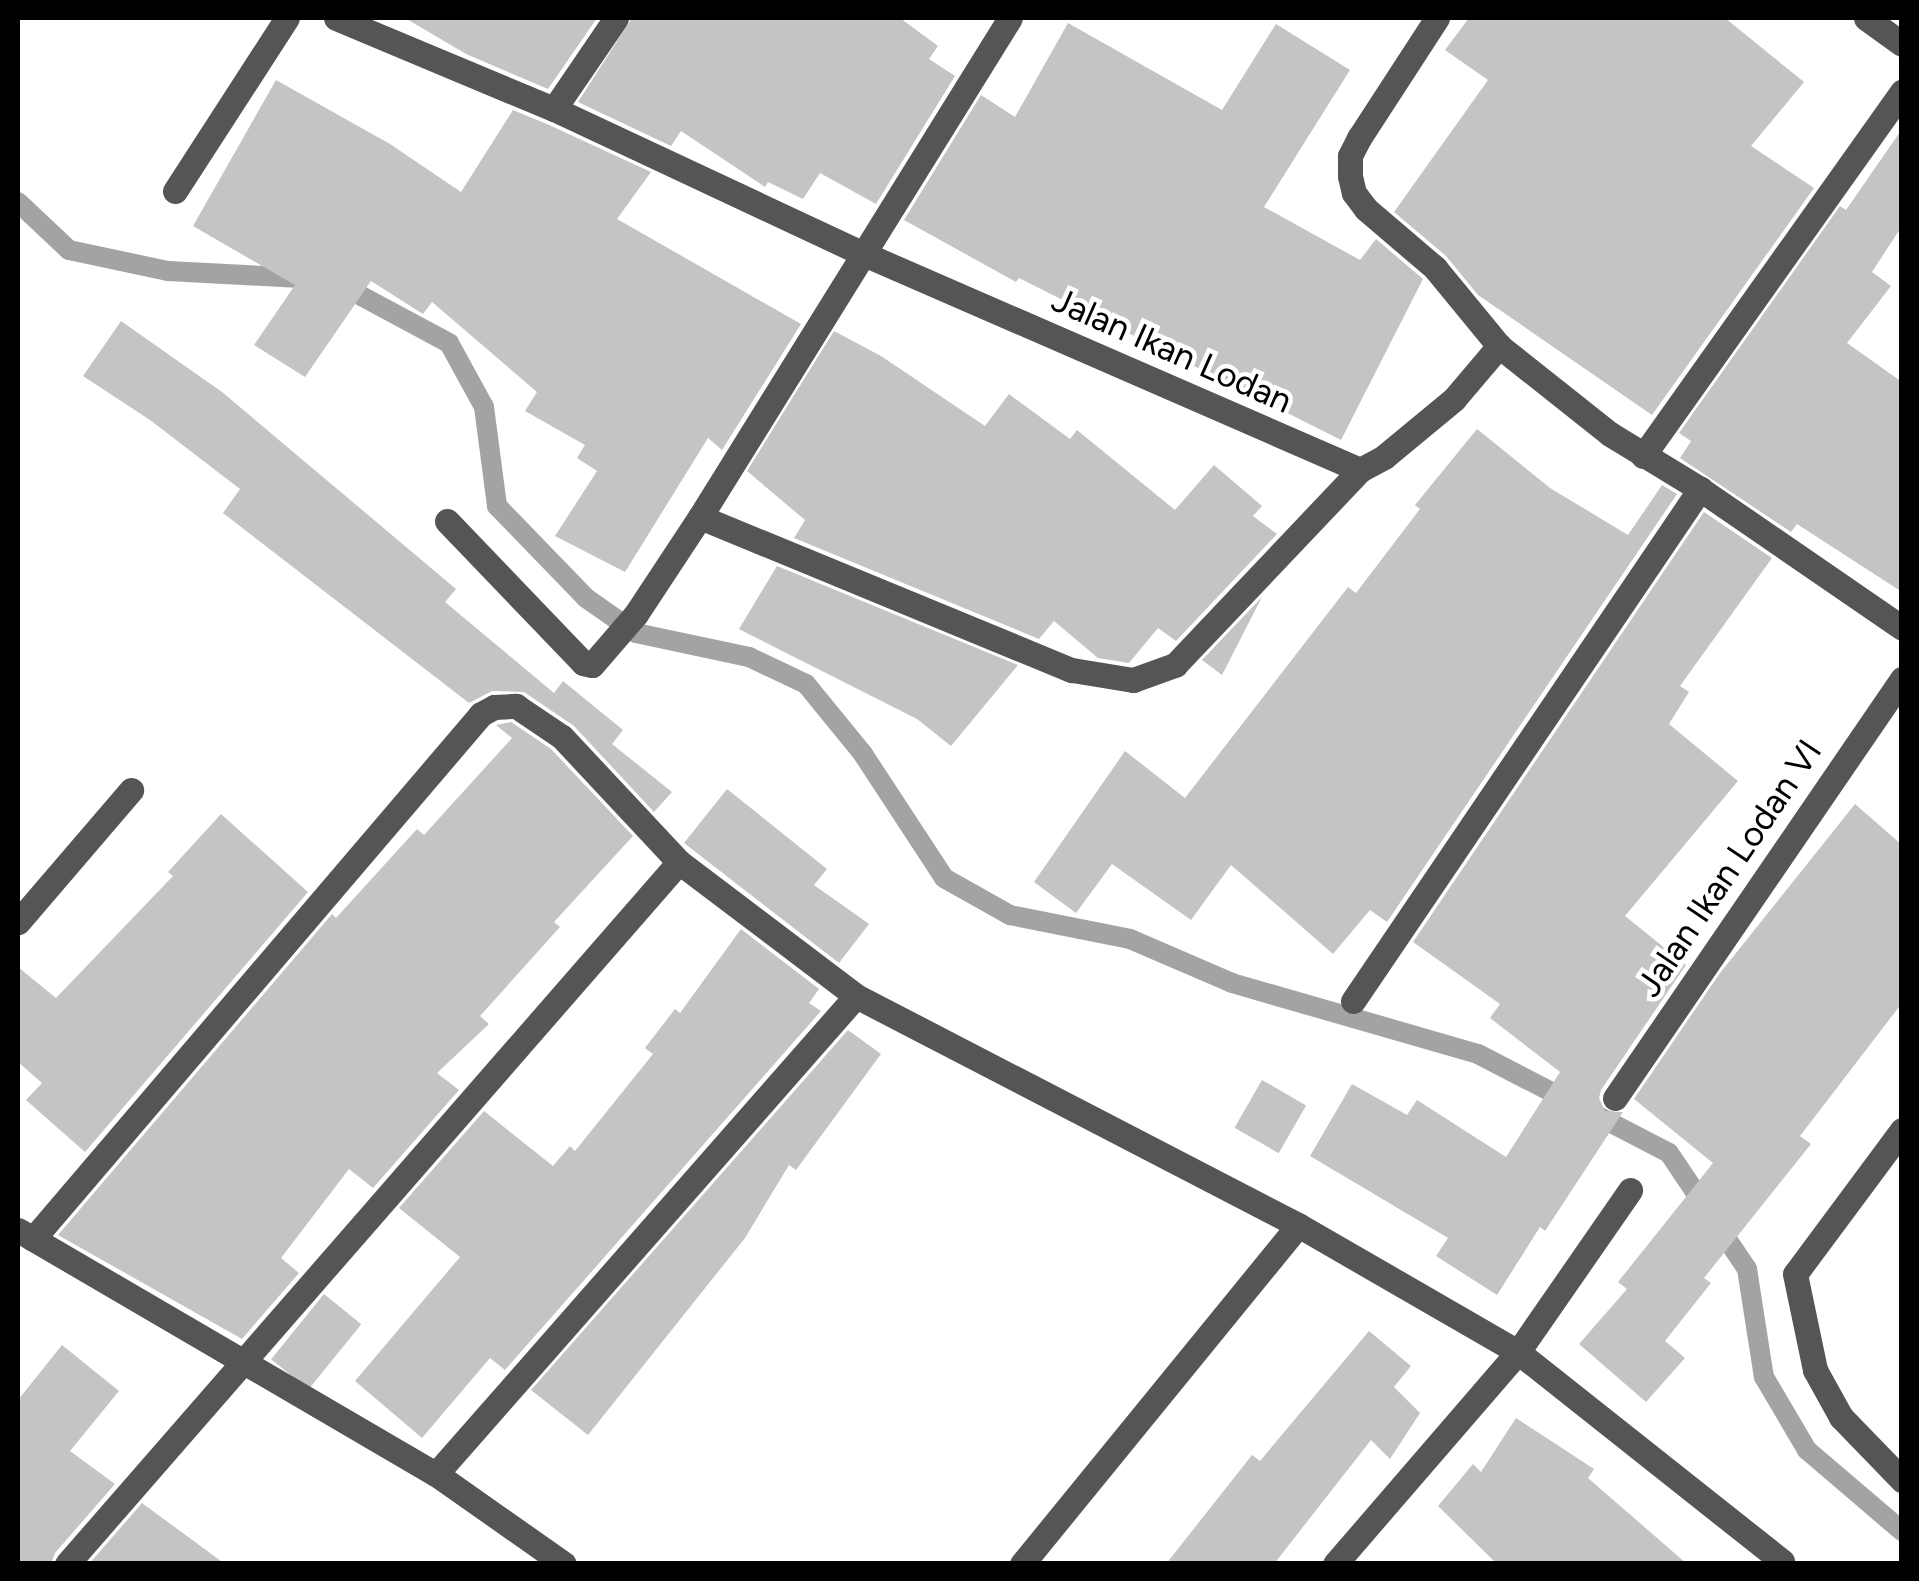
<!DOCTYPE html>
<style>
body{margin:0}
#map{position:relative;width:1919px;height:1581px;overflow:hidden;background:#fff;font-family:Figtree,sans-serif}
div>[style]{position:absolute}
.stream>*{height:20px;margin:-10px;padding:0 10px;transform-origin:10px;border-radius:10px;background:#a3a3a3}
.building>*{inset:0;background:#c4c4c4;transform-origin:0 0}
.minor>*{height:25px;margin:-12.5px;padding:0 12.5px;transform-origin:12.5px;border-radius:12.5px;background:#555}
span{translate:-50% -50%;white-space:nowrap;text-align:center;line-height:1.15;-webkit-text-stroke:9px #fff;paint-order:stroke}
.street-label{font-size:35px;color:#000}
.frame{position:absolute;inset:0;border:20px solid #000;pointer-events:none}
</style>
<div id="map">
<div class="stream">
<div style="left:18px;top:202px;width:70px;rotate:43.3deg"></div>
<div style="left:69px;top:250px;width:101px;rotate:12deg"></div>
<div style="left:168px;top:271px;width:132px;rotate:3deg"></div>
<div style="left:339px;top:284px;width:125px;rotate:28.2deg"></div>
<div style="left:449px;top:343px;width:73px;rotate:61.3deg"></div>
<div style="left:484px;top:407px;width:100px;rotate:82.5deg"></div>
<div style="left:497px;top:506px;width:128px;rotate:45.9deg"></div>
<div style="left:586px;top:598px;width:61px;rotate:35deg"></div>
<div style="left:636px;top:633px;width:116px;rotate:12deg"></div>
<div style="left:749px;top:657px;width:63px;rotate:25.3deg"></div>
<div style="left:806px;top:684px;width:90px;rotate:50.8deg"></div>
<div style="left:863px;top:754px;width:148px;rotate:56.8deg"></div>
<div style="left:944px;top:878px;width:76px;rotate:29.3deg"></div>
<div style="left:1010px;top:915px;width:122px;rotate:11.3deg"></div>
<div style="left:1130px;top:939px;width:111px;rotate:23.3deg"></div>
<div style="left:1232px;top:983px;width:256px;rotate:16.1deg"></div>
<div style="left:1478px;top:1054px;width:215px;rotate:27.4deg"></div>
<div style="left:1669px;top:1153px;width:140px;rotate:56.1deg"></div>
<div style="left:1747px;top:1269px;width:109px;rotate:81.1deg"></div>
<div style="left:1764px;top:1377px;width:85px;rotate:59.5deg"></div>
<div style="left:1807px;top:1450px;width:125px;rotate:40.5deg"></div>
</div>
<div class="building">
<div style="clip-path:polygon(405px 18px,597px 18px,548px 89px,466px 54px)"></div>
<div style="clip-path:polygon(632px 18px,900px 18px,938px 46px,929px 59px,955px 76px,876px 204px,820px 173px,803px 199px,768px 182px,765px 187px,681px 131px,671px 146px,578px 102px)"></div>
<div style="clip-path:polygon(1469px 18px,1725px 18px,1804px 82px,1751px 146px,1814px 188px,1652px 415px,1478px 295px,1446px 256px,1394px 212px,1488px 80px,1445px 50px)"></div>
<div style="clip-path:polygon(1068px 23px,1222px 110px,1276px 24px,1350px 70px,1264px 207px,1360px 260px,1376px 239px,1423px 279px,1341px 440px,1019px 278px,1016px 282px,904px 220px,981px 95px,1015px 117px)"></div>
<div style="clip-path:polygon(276px 80px,390px 144px,461px 192px,513px 110px,547px 124px,651px 172px,617px 219px,801px 324px,722px 450px,708px 438px,625px 572px,555px 536px,597px 471px,577px 458px,585px 445px,525px 411px,537px 392px,432px 302px,423px 314px,371px 281px,305px 377px,254px 345px,295px 285px,193px 226px)"></div>
<div style="clip-path:polygon(1902px 129px,1902px 226px,1872px 272px,1891px 286px,1847px 343px,1902px 382px,1902px 592px,1797px 524px,1791px 532px,1680px 458px,1691px 441px,1679px 433px,1840px 206px,1846px 210px)"></div>
<div style="clip-path:polygon(121px 321px,222px 392px,456px 589px,445px 602px,554px 693px,563px 681px,623px 730px,612px 744px,672px 792px,654px 812px,574px 726px,524px 692px,492px 691px,469px 703px,223px 513px,240px 489px,150px 420px,83px 376px)"></div>
<div style="clip-path:polygon(834px 331px,881px 356px,985px 426px,1009px 394px,1070px 439px,1077px 430px,1175px 510px,1214px 465px,1262px 506px,1253px 516px,1277px 534px,1176px 641px,1158px 628px,1129px 663px,1098px 658px,1054px 621px,1039px 639px,794px 538px,805px 520px,747px 471px)"></div>
<div style="clip-path:polygon(1477px 429px,1550px 488px,1628px 535px,1662px 485px,1677px 494px,1387px 922px,1370px 910px,1333px 954px,1231px 865px,1191px 920px,1112px 864px,1076px 913px,1034px 882px,1125px 751px,1185px 798px,1348px 587px,1356px 593px,1420px 509px,1415px 505px)"></div>
<div style="clip-path:polygon(1704px 512px,1772px 558px,1680px 686px,1689px 692px,1669px 724px,1738px 781px,1625px 916px,1686px 965px,1601px 1090px,1599px 1098px,1605px 1111px,1623px 1112px,1545px 1231px,1540px 1227px,1497px 1295px,1436px 1256px,1448px 1238px,1310px 1156px,1352px 1084px,1407px 1115px,1417px 1100px,1506px 1157px,1560px 1072px,1490px 1018px,1500px 1004px,1413px 942px)"></div>
<div style="clip-path:polygon(777px 566px,1018px 665px,951px 746px,917px 719px,739px 629px)"></div>
<div style="clip-path:polygon(1262px 597px,1222px 675px,1202px 660px)"></div>
<div style="clip-path:polygon(511px 722px,551px 749px,633px 836px,554px 922px,560px 927px,480px 1016px,489px 1024px,437px 1073px,459px 1090px,373px 1188px,349px 1169px,281px 1258px,299px 1273px,242px 1339px,58px 1235px,332px 914px,336px 918px,417px 829px,424px 835px,512px 738px,496px 725px)"></div>
<div style="clip-path:polygon(727px 789px,827px 869px,814px 885px,869px 924px,839px 963px,684px 843px)"></div>
<div style="clip-path:polygon(1855px 804px,1902px 845px,1902px 1003px,1800px 1136px,1811px 1144px,1704px 1278px,1711px 1283px,1665px 1341px,1685px 1358px,1646px 1402px,1579px 1344px,1627px 1289px,1618px 1282px,1713px 1163px,1634px 1099px,1720px 973px)"></div>
<div style="clip-path:polygon(221px 814px,308px 892px,85px 1152px,26px 1100px,42px 1083px,18px 1062px,18px 967px,56px 998px,173px 876px,168px 872px)"></div>
<div style="clip-path:polygon(741px 929px,819px 989px,809px 1003px,821px 1011px,505px 1370px,490px 1358px,422px 1438px,355px 1381px,460px 1257px,399px 1208px,484px 1111px,553px 1166px,570px 1146px,575px 1151px,653px 1054px,645px 1048px,675px 1009px,680px 1013px)"></div>
<div style="clip-path:polygon(848px 1030px,881px 1054px,796px 1170px,789px 1165px,745px 1238px,588px 1435px,531px 1390px)"></div>
<div style="left:1262px;top:1080px;width:51px;height:55px;rotate:30deg"></div>
<div style="left:324px;top:1294px;width:48px;height:84px;rotate:39deg"></div>
<div style="clip-path:polygon(1369px 1331px,1411px 1366px,1394px 1387px,1420px 1413px,1390px 1459px,1371px 1440px,1274px 1564px,1166px 1564px,1252px 1455px,1260px 1461px)"></div>
<div style="clip-path:polygon(62px 1345px,119px 1391px,70px 1451px,115px 1484px,55px 1553px,51px 1564px,18px 1564px,18px 1400px)"></div>
<div style="clip-path:polygon(1516px 1418px,1594px 1469px,1588px 1478px,1687px 1564px,1497px 1564px,1438px 1506px,1473px 1464px,1481px 1472px)"></div>
<div style="clip-path:polygon(142px 1503px,225px 1564px,89px 1564px)"></div>
</div>
<div class="minor">
<div style="left:336px;top:18px;width:236px;rotate:22.7deg"></div>
<div style="left:554px;top:109px;width:342px;rotate:25.1deg"></div>
<div style="left:864px;top:254px;width:541px;rotate:23.53deg"></div>
<div style="left:1360px;top:470px;width:27px;rotate:-28deg"></div>
<div style="left:1384px;top:457px;width:91px;rotate:-39.6deg"></div>
<div style="left:1454px;top:399px;width:70px;rotate:-49.7deg"></div>
<div style="left:1499px;top:346px;width:142px;rotate:38.4deg"></div>
<div style="left:1610px;top:434px;width:105px;rotate:31.4deg"></div>
<div style="left:1700px;top:489px;width:245px;rotate:34.5deg"></div>
<div style="left:1437px;top:18px;width:143px;rotate:123deg"></div>
<div style="left:1359px;top:138px;width:20px;rotate:117deg"></div>
<div style="left:1350px;top:156px;width:20px;rotate:90deg"></div>
<div style="left:1350px;top:176px;width:17px;rotate:77deg"></div>
<div style="left:1354px;top:193px;width:20px;rotate:53deg"></div>
<div style="left:1366px;top:209px;width:91px;rotate:40.5deg"></div>
<div style="left:1435px;top:268px;width:101px;rotate:50.6deg"></div>
<div style="left:1866px;top:18px;width:44px;rotate:35.8deg"></div>
<div style="left:554px;top:109px;width:110px;rotate:-55.7deg"></div>
<div style="left:175px;top:191px;width:206px;rotate:-57.1deg"></div>
<div style="left:1643px;top:456px;width:447px;rotate:-54.6deg"></div>
<div style="left:700px;top:517px;width:402px;rotate:22.4deg"></div>
<div style="left:1072px;top:670px;width:62px;rotate:9.3deg"></div>
<div style="left:1133px;top:680px;width:45px;rotate:-19.7deg"></div>
<div style="left:1175px;top:665px;width:269px;rotate:-46.5deg"></div>
<div style="left:447px;top:521px;width:197px;rotate:46.2deg"></div>
<div style="left:583px;top:663px;width:9px;rotate:13deg"></div>
<div style="left:592px;top:665px;width:67px;rotate:-49.2deg"></div>
<div style="left:636px;top:614px;width:116px;rotate:-56.6deg"></div>
<div style="left:700px;top:517px;width:587px;rotate:-58.15deg"></div>
<div style="left:18px;top:922px;width:174px;rotate:-49.4deg"></div>
<div style="left:1353px;top:1001px;width:619px;rotate:-55.87deg"></div>
<div style="left:1615px;top:1098px;width:508px;rotate:-55.59deg"></div>
<div style="left:1902px;top:1130px;width:179px;rotate:126.6deg"></div>
<div style="left:1795px;top:1274px;width:98px;rotate:78.2deg"></div>
<div style="left:1815px;top:1370px;width:54px;rotate:61deg"></div>
<div style="left:1841px;top:1417px;width:88px;rotate:45.9deg"></div>
<div style="left:18px;top:1230px;width:484px;rotate:30.3deg"></div>
<div style="left:436px;top:1474px;width:156px;rotate:35.1deg"></div>
<div style="left:33px;top:1239px;width:690px;rotate:-49.52deg"></div>
<div style="left:481px;top:714px;width:15px;rotate:-28deg"></div>
<div style="left:494px;top:707px;width:22px;rotate:-3deg"></div>
<div style="left:516px;top:706px;width:55px;rotate:34deg"></div>
<div style="left:562px;top:737px;width:171px;rotate:46.9deg"></div>
<div style="left:679px;top:862px;width:222px;rotate:37.1deg"></div>
<div style="left:856px;top:996px;width:498px;rotate:27.4deg"></div>
<div style="left:1298px;top:1225px;width:254px;rotate:30deg"></div>
<div style="left:1518px;top:1352px;width:337px;rotate:38.4deg"></div>
<div style="left:436px;top:1474px;width:636px;rotate:-48.7deg"></div>
<div style="left:67px;top:1564px;width:931px;rotate:-48.92deg"></div>
<div style="left:1022px;top:1564px;width:437px;rotate:-50.8deg"></div>
<div style="left:1335px;top:1564px;width:280px;rotate:-49.2deg"></div>
<div style="left:1518px;top:1352px;width:197px;rotate:-55.3deg"></div>
</div>
<div class="street-label">
<span style="left:1172px;top:350px;rotate:24deg">Jalan Ikan Lodan</span>
<span style="left:1729px;top:868px;rotate:-56deg">Jalan Ikan Lodan VI</span>
</div>
<div class="frame"></div>
</div>
